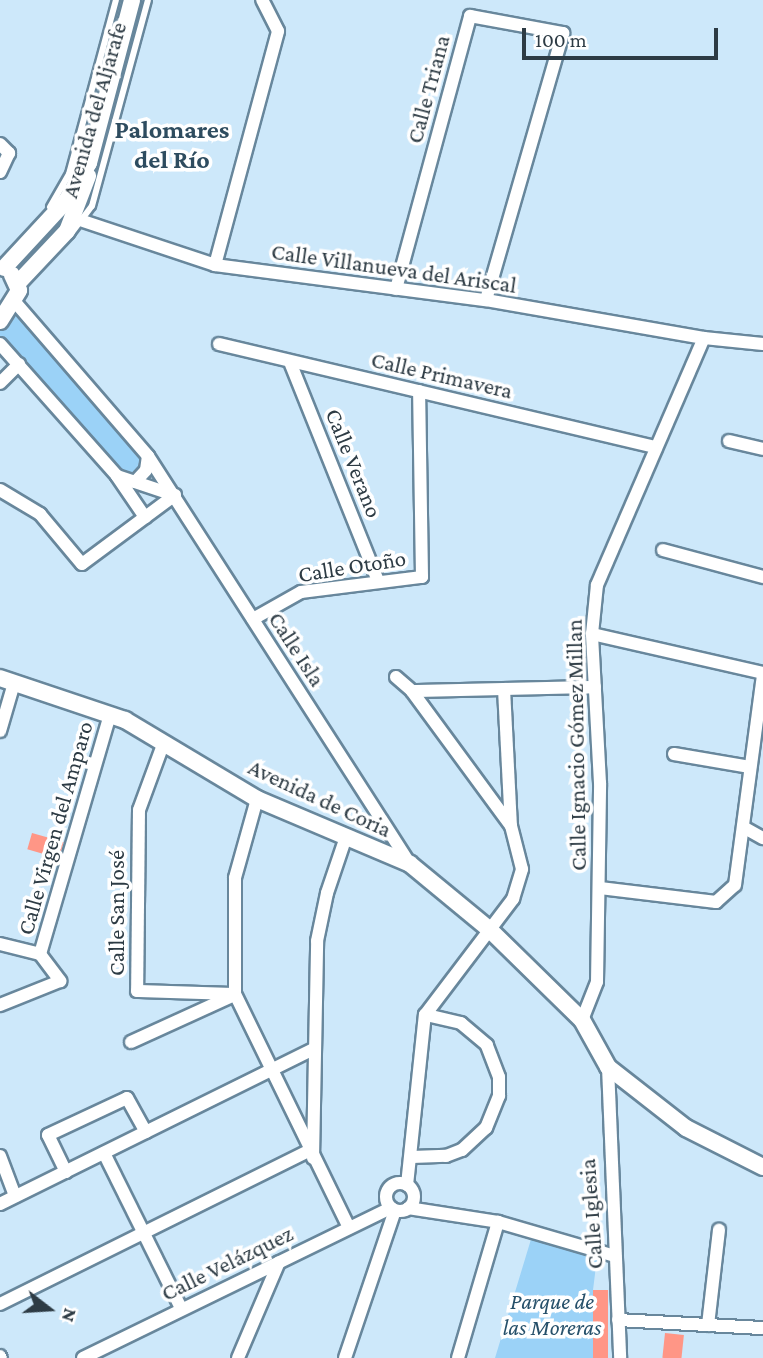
<!DOCTYPE html>
<meta charset="utf-8">
<style>
body{margin:0}
#map{position:relative;width:763px;height:1358px;overflow:hidden;background:#cde8fa;font-family:"Crimson Pro",serif}
div>[style]{position:absolute}
.green>*{inset:0;background:#9bd2f7}
.building>*{inset:0;background:#ff9686;transform-origin:0 0}
.roads{filter:drop-shadow(2px 0 #68879c) drop-shadow(-2px 0 #68879c) drop-shadow(0 2px #68879c) drop-shadow(0 -2px #68879c)}
.lane>*{height:6px;margin:-3px;padding:0 3px;transform-origin:3px;border-radius:3px;background:#fff}
.street>*{height:12px;margin:-6px;padding:0 6px;transform-origin:6px;border-radius:6px;background:#fff}
.street>.ring{margin:-6px;padding:0;box-sizing:content-box;background:none;border:12px solid #fff;border-radius:50%}
.secondary>*{height:16px;margin:-8px;padding:0 8px;transform-origin:8px;border-radius:8px;background:#fff}
span{translate:-50% -50%;white-space:nowrap;text-align:center;line-height:1.15;-webkit-text-stroke:7px #fff;paint-order:stroke}
.street-label{font-size:23px;color:#2d3b44}
.park-label{font-size:23px;color:#26506a;font-style:italic}
.quarter-label{font-size:26px;color:#2e4c5f;font-weight:700}
.north{position:absolute;left:14px;top:1274px;width:70px;height:70px;-webkit-text-stroke:5px #fff;paint-order:stroke;rotate:107deg;font-size:19px;font-weight:700;line-height:28px;text-align:center;color:#2d3b44}
.north::after{content:'';display:block;margin:auto;width:24px;height:32px;background:#2d3b44;clip-path:polygon(50% 0,100% 100%,50% 72%,0 100%)}
.scale{position:absolute;left:522px;top:28px;width:196px;height:32px;box-sizing:border-box;border:4px solid #2d3b44;border-top:0;padding-left:9px;font-size:21px;line-height:24px;white-space:nowrap;color:#2d3b44;-webkit-text-stroke:5px #fff;paint-order:stroke}
</style>
<div id="map">
<div class="green">
<div style="clip-path:polygon(15px 309px,141px 456px,136px 474px,120px 469px,0 338px,0 329px)"></div>
<div style="clip-path:polygon(532px 1236px,597px 1258px,593px 1290px,596px 1358px,495px 1358px)"></div>
</div>
<div class="building">
<div style="left:32px;top:833px;width:33px;height:17px;rotate:16deg"></div>
<div style="left:593px;top:1290px;width:15px;height:68px"></div>
<div style="left:665px;top:1333px;width:19px;height:25px;rotate:6deg"></div>
</div>
<div class="roads">
<div class="lane">
<div style="left:50px;top:207px;width:38px;rotate:-60deg"></div>
<div style="left:69px;top:174px;width:180px;rotate:-74.9deg"></div>
<div style="left:70px;top:235px;width:36px;rotate:-53deg"></div>
<div style="left:92px;top:206px;width:213px;rotate:-74.8deg"></div>
</div>
<div class="street">
<div style="left:0;top:144px;width:13px;rotate:45deg"></div>
<div style="left:9px;top:153px;width:21px;rotate:115deg"></div>
<div style="left:83px;top:221px;width:139px;rotate:18.4deg"></div>
<div style="left:215px;top:265px;width:273px;rotate:7.4deg"></div>
<div style="left:486px;top:300px;width:221px;rotate:9.9deg"></div>
<div style="left:704px;top:338px;width:59px;rotate:5.8deg"></div>
<div style="left:215px;top:265px;width:242px;rotate:-74.9deg"></div>
<div style="left:278px;top:31px;width:35px;rotate:-117deg"></div>
<div style="left:396px;top:289px;width:283px;rotate:-74.8deg"></div>
<div style="left:470px;top:16px;width:95px;rotate:10.4deg"></div>
<div style="left:563px;top:33px;width:278px;rotate:106.1deg"></div>
<div style="left:0;top:344px;width:176px;rotate:48.4deg"></div>
<div style="left:117px;top:476px;width:19px;rotate:18deg"></div>
<div style="left:135px;top:482px;width:16px;rotate:-47deg"></div>
<div style="left:146px;top:470px;width:14px;rotate:-82deg"></div>
<div style="left:148px;top:456px;width:205px;rotate:-130.8deg"></div>
<div style="left:219px;top:344px;width:449px;rotate:13.3deg"></div>
<div style="left:290px;top:362px;width:236px;rotate:68.1deg"></div>
<div style="left:0;top:383px;width:27px;rotate:-45deg"></div>
<div style="left:729px;top:441px;width:35px;rotate:13deg"></div>
<div style="left:148px;top:456px;width:485px;rotate:57.3deg"></div>
<div style="left:117px;top:476px;width:50px;rotate:55.7deg"></div>
<div style="left:135px;top:482px;width:41px;rotate:18.4deg"></div>
<div style="left:0;top:490px;width:47px;rotate:31deg"></div>
<div style="left:40px;top:514px;width:65px;rotate:50deg"></div>
<div style="left:82px;top:564px;width:116px;rotate:-36.6deg"></div>
<div style="left:663px;top:550px;width:104px;rotate:15.1deg"></div>
<div style="left:253px;top:619px;width:55px;rotate:-29.4deg"></div>
<div style="left:301px;top:592px;width:122px;rotate:-7.1deg"></div>
<div style="left:422px;top:577px;width:186px;rotate:-90.9deg"></div>
<div style="left:592px;top:634px;width:175px;rotate:12.8deg"></div>
<div style="left:396px;top:677px;width:21px;rotate:41deg"></div>
<div style="left:412px;top:691px;width:183px;rotate:-1.3deg"></div>
<div style="left:504px;top:689px;width:136px;rotate:87.1deg"></div>
<div style="left:0;top:731px;width:50px;rotate:-73.7deg"></div>
<div style="left:164px;top:742px;width:72px;rotate:110.2deg"></div>
<div style="left:139px;top:810px;width:181px;rotate:90.6deg"></div>
<div style="left:137px;top:991px;width:98px;rotate:1.8deg"></div>
<div style="left:674px;top:754px;width:77px;rotate:9.7deg"></div>
<div style="left:257px;top:799px;width:82px;rotate:105.6deg"></div>
<div style="left:235px;top:878px;width:116px;rotate:90deg"></div>
<div style="left:235px;top:994px;width:260px;rotate:64deg"></div>
<div style="left:743px;top:827px;width:23px;rotate:29deg"></div>
<div style="left:600px;top:888px;width:117px;rotate:6.9deg"></div>
<div style="left:716px;top:902px;width:25px;rotate:-42deg"></div>
<div style="left:735px;top:885px;width:211px;rotate:-82.4deg"></div>
<div style="left:0;top:944px;width:41px;rotate:14deg"></div>
<div style="left:40px;top:954px;width:34px;rotate:53deg"></div>
<div style="left:60px;top:981px;width:65px;rotate:158.2deg"></div>
<div style="left:40px;top:954px;width:250px;rotate:-73.7deg"></div>
<div style="left:582px;top:1020px;width:41px;rotate:-68.5deg"></div>
<div style="left:597px;top:982px;width:199px;rotate:-89.1deg"></div>
<div style="left:600px;top:783px;width:149px;rotate:-93.1deg"></div>
<div style="left:592px;top:634px;width:49px;rotate:-84.2deg"></div>
<div style="left:597px;top:585px;width:269px;rotate:-66.6deg"></div>
<div style="left:131px;top:1042px;width:111px;rotate:-24.5deg"></div>
<div style="left:608px;top:1067px;width:291px;rotate:87.6deg"></div>
<div style="left:104px;top:1153px;width:173px;rotate:63.6deg"></div>
<div style="left:0;top:1156px;width:43px;rotate:69.4deg"></div>
<div style="left:412px;top:1157px;width:34px;rotate:-2deg"></div>
<div style="left:446px;top:1156px;width:17px;rotate:-21deg"></div>
<div style="left:462px;top:1150px;width:33px;rotate:-43deg"></div>
<div style="left:486px;top:1128px;width:35px;rotate:-68deg"></div>
<div style="left:499px;top:1096px;width:19px;rotate:-90deg"></div>
<div style="left:499px;top:1077px;width:34px;rotate:-111deg"></div>
<div style="left:487px;top:1045px;width:34px;rotate:-140deg"></div>
<div style="left:461px;top:1023px;width:37px;rotate:-167deg"></div>
<div style="left:313px;top:1158px;width:217px;rotate:-88.9deg"></div>
<div style="left:317px;top:941px;width:49px;rotate:-78.2deg"></div>
<div style="left:327px;top:893px;width:59px;rotate:-71.3deg"></div>
<div style="left:66px;top:1172px;width:41px;rotate:-115.9deg"></div>
<div style="left:48px;top:1135px;width:87px;rotate:-25.1deg"></div>
<div style="left:127px;top:1098px;width:39px;rotate:61deg"></div>
<div class="ring" style="left:386px;top:1183px;width:16px;height:16px"></div>
<div style="left:407px;top:1185px;width:171px;rotate:-84deg"></div>
<div style="left:425px;top:1015px;width:146px;rotate:-52.8deg"></div>
<div style="left:513px;top:899px;width:31px;rotate:-73deg"></div>
<div style="left:522px;top:869px;width:44px;rotate:-104.3deg"></div>
<div style="left:511px;top:826px;width:167px;rotate:-126.3deg"></div>
<div style="left:0;top:1204px;width:350px;rotate:-26.3deg"></div>
<div style="left:408px;top:1208px;width:91px;rotate:8.8deg"></div>
<div style="left:498px;top:1222px;width:122px;rotate:16.2deg"></div>
<div style="left:0;top:1304px;width:344px;rotate:-26.4deg"></div>
<div style="left:618px;top:1320px;width:145px;rotate:3.2deg"></div>
<div style="left:708px;top:1325px;width:96px;rotate:-83.4deg"></div>
<div style="left:0;top:1356px;width:2px;rotate:63deg"></div>
<div style="left:83px;top:1358px;width:343px;rotate:-26deg"></div>
<div style="left:238px;top:1358px;width:104px;rotate:-66.9deg"></div>
<div style="left:345px;top:1358px;width:156px;rotate:-71.3deg"></div>
<div style="left:458px;top:1358px;width:142px;rotate:-73.6deg"></div>
</div>
<div class="secondary">
<div style="left:4px;top:268px;width:91px;rotate:-47.2deg"></div>
<div style="left:66px;top:201px;width:44px;rotate:-58.8deg"></div>
<div style="left:89px;top:163px;width:169px;rotate:-75.2deg"></div>
<div style="left:18px;top:283px;width:71px;rotate:-46.7deg"></div>
<div style="left:67px;top:231px;width:59px;rotate:-69.1deg"></div>
<div style="left:0;top:321px;width:36px;rotate:-58deg"></div>
<div style="left:19px;top:290px;width:17px;rotate:-115deg"></div>
<div style="left:0;top:678px;width:132px;rotate:18.6deg"></div>
<div style="left:125px;top:720px;width:154px;rotate:30.9deg"></div>
<div style="left:257px;top:799px;width:166px;rotate:23deg"></div>
<div style="left:410px;top:864px;width:104px;rotate:39.5deg"></div>
<div style="left:490px;top:930px;width:129px;rotate:44.4deg"></div>
<div style="left:582px;top:1020px;width:54px;rotate:61deg"></div>
<div style="left:608px;top:1067px;width:99px;rotate:38deg"></div>
<div style="left:686px;top:1128px;width:86px;rotate:26.9deg"></div>
</div>
</div>
<div class="street-label">
<span style="left:428px;top:89px;rotate:-75deg">Calle Triana</span>
<span style="left:94px;top:110px;rotate:-74deg">Avenida del Aljarafe</span>
<span style="left:394px;top:268px;rotate:8deg">Calle Villanueva del Ariscal</span>
<span style="left:442px;top:375px;rotate:13deg">Calle Primavera</span>
<span style="left:354px;top:463px;rotate:68deg">Calle Verano</span>
<span style="left:352px;top:566px;rotate:-9deg">Calle Otoño</span>
<span style="left:297px;top:649px;rotate:57deg">Calle Isla</span>
<span style="left:576px;top:745px;rotate:-91deg">Calle Ignacio Gómez Millan</span>
<span style="left:320px;top:798px;rotate:25deg">Avenida de Coria</span>
<span style="left:55px;top:828px;rotate:-74deg">Calle Virgen del Amparo</span>
<span style="left:116px;top:913px;rotate:-90deg">Calle San José</span>
<span style="left:591px;top:1214px;rotate:-94deg">Calle Iglesia</span>
<span style="left:227px;top:1263px;rotate:-26deg">Calle Velázquez</span>
</div>
<div class="park-label">
<span style="left:552px;top:1314px">Parque de<br>las Moreras</span>
</div>
<div class="quarter-label">
<span style="left:172px;top:145px">Palomares<br>del Río</span>
</div>
<div class="north">N</div>
<div class="scale">100 m</div>
</div>
